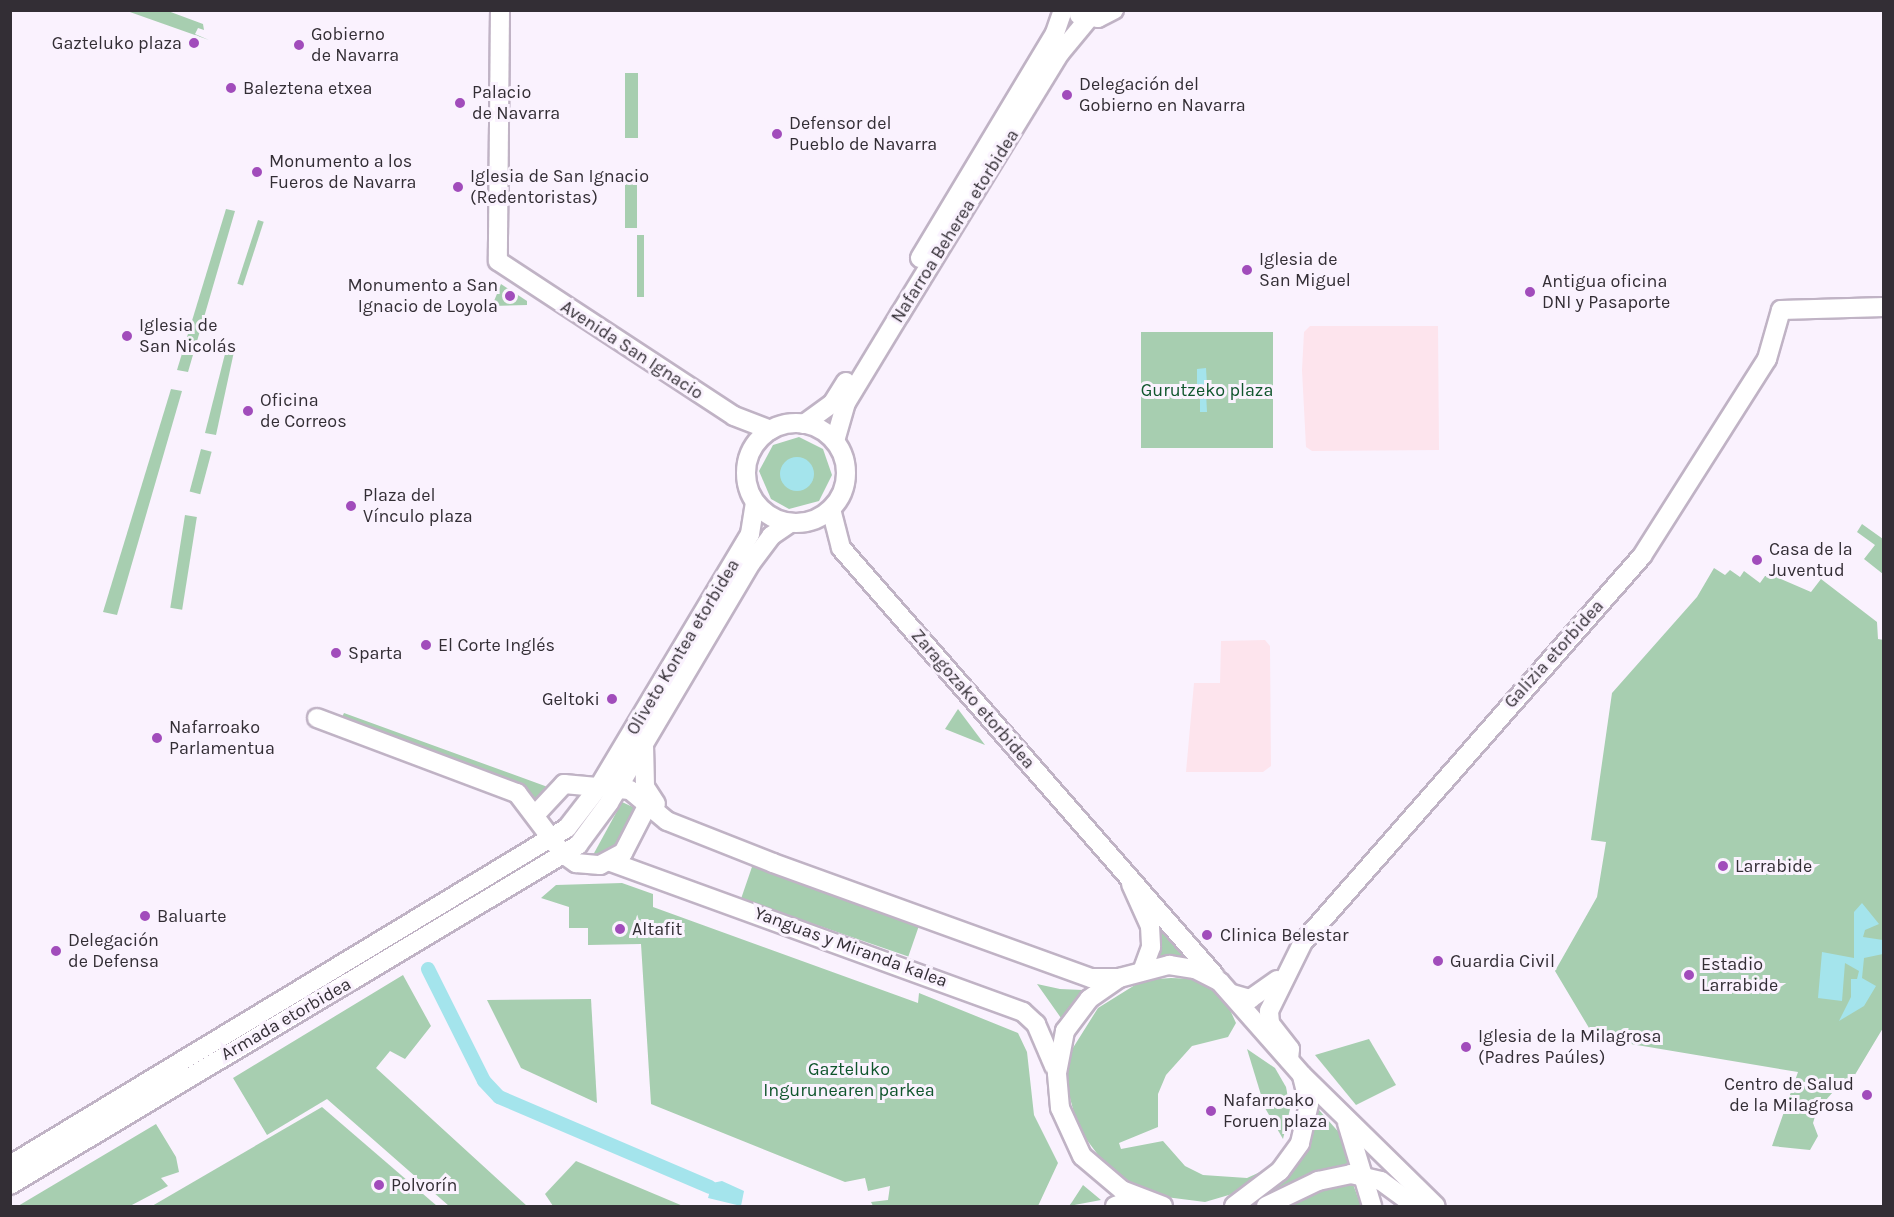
<!DOCTYPE html>
<meta charset="utf-8">
<style>
body{margin:0}
#map{position:relative;width:1894px;height:1217px;overflow:hidden;background:#faf2fe;font-family:Karla,sans-serif}
div>[style]{position:absolute}
.education>*{inset:0;background:#fde4ed}
.green>*{inset:0;background:#a7ceb0;transform-origin:0 0}
.water>*{inset:0;background:#a4e4ec}
.round{border-radius:50%}
.canal>*{height:14px;margin:-7px;padding:0 7px;transform-origin:7px;border-radius:7px;background:#a4e4ec}
.roads{filter:drop-shadow(2px 0 #c0b3c5) drop-shadow(-2px 0 #c0b3c5) drop-shadow(0 2px #c0b3c5) drop-shadow(0 -2px #c0b3c5)}
.secondary>*{height:18px;margin:-9px;padding:0 9px;transform-origin:9px;border-radius:9px;background:#fff}
.secondary>.ring{margin:-9px;padding:0;box-sizing:content-box;background:none;border:18px solid #fff;border-radius:50%}
.dots>*{width:16px;height:16px;translate:-50% -50%;box-sizing:border-box;border:3px solid #faf2fe;border-radius:50%}
span{translate:-50% -50%;white-space:nowrap;text-align:center;line-height:1.15;-webkit-text-stroke:6px #faf2fe;paint-order:stroke}
.poi-label{font-size:18px;color:#332e35}
.left{translate:0 -50%;text-align:left}
.right{translate:-100% -50%;text-align:right}
.street-label{font-size:18px;color:#332e35}
.park-label{font-size:18px;color:#0f552c}
.frame{position:absolute;inset:0;border:12px solid #332e35;pointer-events:none}
</style>
<div id="map">
<div class="education">
<div style="clip-path:polygon(1310px 326px,1438px 326px,1439px 450px,1312px 451px,1306px 447px,1302px 370px,1304px 332px)"></div>
<div style="clip-path:polygon(1265px 640px,1270px 646px,1271px 766px,1263px 772px,1186px 772px,1194px 683px,1220px 683px,1221px 641px)"></div>
</div>
<div class="green">
<div style="clip-path:polygon(127px 11px,168px 11px,203px 24px,204px 30px,198px 28px,195px 34px,209px 40px)"></div>
<div style="left:625px;top:73px;width:13px;height:65px"></div>
<div style="left:625px;top:180px;width:12px;height:48px"></div>
<div style="clip-path:polygon(226px 209px,235px 211px,188px 372px,177px 370px)"></div>
<div style="left:258px;top:220px;width:6px;height:67px;rotate:18deg"></div>
<div style="left:637px;top:235px;width:7px;height:62px"></div>
<div style="clip-path:polygon(501px 284px,527px 301px,527px 305px,492px 306px)"></div>
<div style="left:1141px;top:332px;width:132px;height:116px"></div>
<div style="clip-path:polygon(227px 346px,235px 347px,216px 435px,205px 433px)"></div>
<div style="clip-path:polygon(171px 389px,182px 391px,117px 615px,103px 612px)"></div>
<div style="clip-path:polygon(799px 437px,823px 449px,832px 475px,819px 501px,789px 509px,771px 499px,759px 471px,773px 445px)"></div>
<div style="left:201px;top:449px;width:11px;height:44px;rotate:15deg"></div>
<div style="left:185px;top:515px;width:12px;height:94px;rotate:9deg"></div>
<div style="clip-path:polygon(1862px 524px,1883px 539px,1883px 574px,1864px 559px,1875px 545px,1857px 532px)"></div>
<div style="clip-path:polygon(1714px 568px,1725px 575px,1730px 570px,1740px 577px,1744px 571px,1760px 583px,1765px 576px,1774px 576px,1811px 592px,1821px 579px,1877px 622px,1878px 639px,1884px 640px,1883px 1028px,1850px 1083px,1833px 1092px,1817px 1110px,1813px 1123px,1818px 1136px,1810px 1150px,1772px 1146px,1798px 1072px,1595px 1038px,1555px 971px,1597px 897px,1606px 842px,1591px 840px,1612px 693px,1697px 597px)"></div>
<div style="clip-path:polygon(958px 709px,985px 745px,945px 729px)"></div>
<div style="clip-path:polygon(344px 713px,545px 786px,549px 788px,537px 800px,514px 781px,342px 717px)"></div>
<div style="clip-path:polygon(622px 802px,635px 808px,632px 827px,616px 847px,593px 855px)"></div>
<div style="left:753px;top:864px;width:177px;height:37px;rotate:19deg"></div>
<div style="clip-path:polygon(622px 883px,653px 894px,653px 907px,918px 1003px,919px 993px,1018px 1033px,1027px 1052px,1034px 1115px,1058px 1163px,1038px 1206px,873px 1206px,871px 1202px,888px 1200px,890px 1186px,868px 1191px,865px 1178px,845px 1182px,651px 1104px,641px 944px,588px 945px,588px 928px,569px 928px,569px 907px,541px 898px,556px 885px)"></div>
<div style="clip-path:polygon(1166px 925px,1195px 959px,1157px 956px,1159px 931px)"></div>
<div style="clip-path:polygon(403px 975px,431px 1026px,405px 1059px,390px 1051px,376px 1068px,527px 1206px,449px 1206px,327px 1099px,267px 1135px,233px 1078px)"></div>
<div style="clip-path:polygon(1171px 978px,1196px 979px,1225px 999px,1236px 1023px,1228px 1037px,1192px 1046px,1166px 1075px,1158px 1094px,1158px 1127px,1119px 1143px,1121px 1149px,1163px 1141px,1185px 1166px,1203px 1175px,1247px 1178px,1269px 1168px,1239px 1192px,1205px 1202px,1150px 1195px,1107px 1167px,1078px 1128px,1066px 1083px,1071px 1051px,1098px 1008px,1143px 980px)"></div>
<div style="clip-path:polygon(1037px 984px,1060px 989px,1083px 990px,1061px 1018px)"></div>
<div style="clip-path:polygon(591px 999px,597px 1103px,521px 1068px,487px 1000px)"></div>
<div style="clip-path:polygon(1369px 1039px,1396px 1085px,1356px 1105px,1315px 1055px)"></div>
<div style="clip-path:polygon(1247px 1049px,1275px 1068px,1286px 1087px,1290px 1109px,1283px 1139px,1265px 1108px)"></div>
<div style="clip-path:polygon(322px 1107px,437px 1206px,152px 1206px)"></div>
<div style="clip-path:polygon(1319px 1110px,1343px 1137px,1352px 1166px,1251px 1202px,1304px 1150px)"></div>
<div style="clip-path:polygon(156px 1124px,176px 1157px,179px 1172px,161px 1178px,168px 1186px,130px 1206px,18px 1206px)"></div>
<div style="clip-path:polygon(576px 1161px,683px 1206px,553px 1206px,545px 1194px)"></div>
<div style="clip-path:polygon(1353px 1184px,1361px 1206px,1286px 1206px,1328px 1187px)"></div>
<div style="clip-path:polygon(1083px 1185px,1101px 1200px,1069px 1206px,1072px 1202px)"></div>
</div>
<div class="water">
<div style="clip-path:polygon(1206px 368px,1207px 385px,1222px 385px,1222px 391px,1206px 392px,1207px 412px,1200px 412px,1200px 394px,1181px 394px,1180px 385px,1197px 385px,1197px 369px)"></div>
<div class="round" style="left:780px;top:457px;width:34px;height:34px"></div>
<div style="clip-path:polygon(1862px 903px,1879px 924px,1865px 930px,1863px 937px,1883px 940px,1883px 954px,1864px 958px,1862px 978px,1876px 986px,1864px 1006px,1839px 1021px,1851px 997px,1851px 979px,1857px 979px,1859px 971px,1845px 963px,1842px 1001px,1818px 998px,1822px 952px,1854px 958px,1854px 912px)"></div>
<div style="clip-path:polygon(722px 1181px,744px 1191px,741px 1206px,708px 1198px,712px 1183px)"></div>
</div>
<div class="canal">
<div style="left:428px;top:969px;width:125px;rotate:63.4deg"></div>
<div style="left:484px;top:1081px;width:22px;rotate:47deg"></div>
<div style="left:499px;top:1097px;width:229px;rotate:23.1deg"></div>
</div>
<div class="roads">
<div class="secondary">
<div style="left:500px;top:10px;width:251px;rotate:90.5deg"></div>
<div style="left:498px;top:261px;width:282px;rotate:33.3deg"></div>
<div style="left:734px;top:416px;width:39px;rotate:21deg"></div>
<div style="left:1079px;top:15px;width:19px;rotate:9deg"></div>
<div style="left:1098px;top:18px;width:18px;rotate:-27deg"></div>
<div style="left:920px;top:258px;width:262px;rotate:-59deg"></div>
<div style="left:1055px;top:33px;width:24px;rotate:-71deg"></div>
<div class="ring" style="left:746px;top:423px;width:82px;height:82px"></div>
<div style="left:804px;top:424px;width:34px;rotate:-36deg"></div>
<div style="left:832px;top:404px;width:26px;rotate:-58deg"></div>
<div style="left:835px;top:441px;width:40px;rotate:-74deg"></div>
<div style="left:846px;top:403px;width:104px;rotate:-58.8deg"></div>
<div style="left:900px;top:314px;width:306px;rotate:-58.5deg"></div>
<div style="left:1060px;top:53px;width:45px;rotate:-50.4deg"></div>
<div style="left:831px;top:509px;width:40px;rotate:75.6deg"></div>
<div style="left:841px;top:548px;width:568px;rotate:48.85deg"></div>
<div style="left:317px;top:718px;width:214px;rotate:20.6deg"></div>
<div style="left:517px;top:793px;width:76px;rotate:53deg"></div>
<div style="left:563px;top:854px;width:16px;rotate:35deg"></div>
<div style="left:576px;top:863px;width:24px;rotate:5deg"></div>
<div style="left:600px;top:865px;width:26px;rotate:-28deg"></div>
<div style="left:623px;top:853px;width:53px;rotate:-62.9deg"></div>
<div style="left:644px;top:745px;width:42px;rotate:88.6deg"></div>
<div style="left:645px;top:787px;width:20px;rotate:57deg"></div>
<div style="left:536px;top:814px;width:41px;rotate:-47deg"></div>
<div style="left:564px;top:784px;width:66px;rotate:5.2deg"></div>
<div style="left:630px;top:790px;width:48px;rotate:40deg"></div>
<div style="left:667px;top:821px;width:114px;rotate:21.6deg"></div>
<div style="left:773px;top:863px;width:338px;rotate:19.9deg"></div>
<div style="left:1091px;top:978px;width:28px"></div>
<div style="left:611px;top:862px;width:438px;rotate:20deg"></div>
<div style="left:1023px;top:1012px;width:18px;rotate:43deg"></div>
<div style="left:1036px;top:1024px;width:46px;rotate:66.8deg"></div>
<div style="left:1131px;top:884px;width:46px;rotate:65.7deg"></div>
<div style="left:1150px;top:926px;width:21px;rotate:87deg"></div>
<div style="left:1151px;top:947px;width:23px;rotate:110deg"></div>
<div style="left:1232px;top:994px;width:19px;rotate:16deg"></div>
<div style="left:1250px;top:999px;width:33px;rotate:-35deg"></div>
<div style="left:1289px;top:1060px;width:11px;rotate:-85deg"></div>
<div style="left:1290px;top:1049px;width:33px;rotate:-128deg"></div>
<div style="left:1270px;top:1023px;width:12px;rotate:-95deg"></div>
<div style="left:1269px;top:1011px;width:77px;rotate:-63.8deg"></div>
<div style="left:1303px;top:942px;width:514px;rotate:-48.71deg"></div>
<div style="left:1642px;top:556px;width:233px;rotate:-57.6deg"></div>
<div style="left:1767px;top:359px;width:51px;rotate:-74.1deg"></div>
<div style="left:1781px;top:310px;width:103px;rotate:-1.7deg"></div>
<div style="left:1347px;top:1123px;width:87px;rotate:73.2deg"></div>
<div style="left:10px;top:1165px;width:651px;rotate:-31.18deg"></div>
<div style="left:567px;top:828px;width:51px;rotate:-52.2deg"></div>
<div style="left:598px;top:788px;width:296px;rotate:-59.1deg"></div>
<div style="left:750px;top:534px;width:32px;rotate:-81deg"></div>
<div style="left:10px;top:1185px;width:662px;rotate:-30.9deg"></div>
<div style="left:578px;top:845px;width:52px;rotate:-53.6deg"></div>
<div style="left:609px;top:803px;width:279px;rotate:-59.4deg"></div>
<div style="left:751px;top:563px;width:34px;rotate:-53deg"></div>
<div style="left:771px;top:536px;width:23px;rotate:-34deg"></div>
<div style="left:1115px;top:1206px;width:24px;rotate:-19deg"></div>
<div style="left:1163px;top:1206px;width:44px;rotate:-158.7deg"></div>
<div style="left:1122px;top:1190px;width:52px;rotate:-139.6deg"></div>
<div style="left:1082px;top:1156px;width:53px;rotate:-114.6deg"></div>
<div style="left:1060px;top:1108px;width:35px;rotate:-95deg"></div>
<div style="left:1057px;top:1073px;width:43px;rotate:-79.2deg"></div>
<div style="left:1065px;top:1031px;width:40px;rotate:-53deg"></div>
<div style="left:1089px;top:999px;width:37px;rotate:-35deg"></div>
<div style="left:1119px;top:978px;width:52px;rotate:-14.6deg"></div>
<div style="left:1169px;top:965px;width:26px;rotate:9deg"></div>
<div style="left:1195px;top:969px;width:28px;rotate:27deg"></div>
<div style="left:1220px;top:982px;width:124px;rotate:48.6deg"></div>
<div style="left:1302px;top:1075px;width:187px;rotate:44.4deg"></div>
<div style="left:1234px;top:1206px;width:58px;rotate:-37.3deg"></div>
<div style="left:1280px;top:1171px;width:34px;rotate:-54deg"></div>
<div style="left:1300px;top:1143px;width:40px;rotate:-77deg"></div>
<div style="left:1309px;top:1104px;width:29px;rotate:-104deg"></div>
<div style="left:1266px;top:1206px;width:58px;rotate:-25.7deg"></div>
<div style="left:1318px;top:1181px;width:34px;rotate:-12deg"></div>
<div style="left:1351px;top:1174px;width:31px;rotate:13deg"></div>
<div style="left:1381px;top:1181px;width:42px;rotate:36.3deg"></div>
</div>
</div>
<div class="dots">
<div style="left:194px;top:43px;background:#a14cbb"></div>
<div style="left:299px;top:45px;background:#a14cbb"></div>
<div style="left:231px;top:88px;background:#a14cbb"></div>
<div style="left:1067px;top:95px;background:#a14cbb"></div>
<div style="left:460px;top:103px;background:#a14cbb"></div>
<div style="left:777px;top:134px;background:#a14cbb"></div>
<div style="left:257px;top:172px;background:#a14cbb"></div>
<div style="left:458px;top:187px;background:#a14cbb"></div>
<div style="left:1247px;top:270px;background:#a14cbb"></div>
<div style="left:1530px;top:292px;background:#a14cbb"></div>
<div style="left:510px;top:296px;background:#a14cbb"></div>
<div style="left:127px;top:336px;background:#a14cbb"></div>
<div style="left:248px;top:411px;background:#a14cbb"></div>
<div style="left:351px;top:506px;background:#a14cbb"></div>
<div style="left:1757px;top:560px;background:#a14cbb"></div>
<div style="left:426px;top:645px;background:#a14cbb"></div>
<div style="left:336px;top:653px;background:#a14cbb"></div>
<div style="left:612px;top:699px;background:#a14cbb"></div>
<div style="left:157px;top:738px;background:#a14cbb"></div>
<div style="left:1723px;top:866px;background:#a14cbb"></div>
<div style="left:145px;top:916px;background:#a14cbb"></div>
<div style="left:620px;top:929px;background:#a14cbb"></div>
<div style="left:1207px;top:935px;background:#a14cbb"></div>
<div style="left:56px;top:951px;background:#a14cbb"></div>
<div style="left:1438px;top:961px;background:#a14cbb"></div>
<div style="left:1689px;top:975px;background:#a14cbb"></div>
<div style="left:1466px;top:1047px;background:#a14cbb"></div>
<div style="left:1867px;top:1095px;background:#a14cbb"></div>
<div style="left:1211px;top:1111px;background:#a14cbb"></div>
<div style="left:379px;top:1185px;background:#a14cbb"></div>
</div>
<div class="poi-label">
<span class="left" style="left:311px;top:45px">Gobierno<br>de Navarra</span>
<span class="right" style="left:182px;top:43px">Gazteluko plaza</span>
<span class="left" style="left:1079px;top:95px">Delegación del<br>Gobierno en Navarra</span>
<span class="left" style="left:243px;top:88px">Baleztena etxea</span>
<span class="left" style="left:472px;top:103px">Palacio<br>de Navarra</span>
<span class="left" style="left:789px;top:134px">Defensor del<br>Pueblo de Navarra</span>
<span class="left" style="left:269px;top:172px">Monumento a los<br>Fueros de Navarra</span>
<span class="left" style="left:470px;top:187px">Iglesia de San Ignacio<br>(Redentoristas)</span>
<span class="left" style="left:1259px;top:270px">Iglesia de<br>San Miguel</span>
<span class="left" style="left:1542px;top:292px">Antigua oficina<br>DNI y Pasaporte</span>
<span class="right" style="left:498px;top:296px">Monumento a San<br>Ignacio de Loyola</span>
<span class="left" style="left:139px;top:336px">Iglesia de<br>San Nicolás</span>
<span class="left" style="left:260px;top:411px">Oficina<br>de Correos</span>
<span class="left" style="left:363px;top:506px">Plaza del<br>Vínculo plaza</span>
<span class="left" style="left:1769px;top:560px">Casa de la<br>Juventud</span>
<span class="left" style="left:438px;top:645px">El Corte Inglés</span>
<span class="left" style="left:348px;top:653px">Sparta</span>
<span class="right" style="left:600px;top:699px">Geltoki</span>
<span class="left" style="left:169px;top:738px">Nafarroako<br>Parlamentua</span>
<span class="left" style="left:1735px;top:866px">Larrabide</span>
<span class="left" style="left:157px;top:916px">Baluarte</span>
<span class="left" style="left:632px;top:929px">Altafit</span>
<span class="left" style="left:1220px;top:935px">Clinica Belestar</span>
<span class="left" style="left:68px;top:951px">Delegación<br>de Defensa</span>
<span class="left" style="left:1450px;top:961px">Guardia Civil</span>
<span class="left" style="left:1701px;top:975px">Estadio<br>Larrabide</span>
<span class="left" style="left:1478px;top:1047px">Iglesia de la Milagrosa<br>(Padres Paúles)</span>
<span class="right" style="left:1854px;top:1095px">Centro de Salud<br>de la Milagrosa</span>
<span class="left" style="left:1223px;top:1111px">Nafarroako<br>Foruen plaza</span>
<span class="left" style="left:391px;top:1185px">Polvorín</span>
</div>
<div class="street-label">
<span style="left:955px;top:226px;rotate:-58deg">Nafarroa Beherea etorbidea</span>
<span style="left:632px;top:350px;rotate:33deg">Avenida San Ignacio</span>
<span style="left:683px;top:647px;rotate:-59deg">Oliveto Kontea etorbidea</span>
<span style="left:1554px;top:654px;rotate:-48deg">Galizia etorbidea</span>
<span style="left:973px;top:699px;rotate:49deg">Zaragozako etorbidea</span>
<span style="left:851px;top:947px;rotate:20deg">Yanguas y Miranda kalea</span>
<span style="left:286px;top:1019px;rotate:-30deg">Armada etorbidea</span>
</div>
<div class="park-label">
<span style="left:1207px;top:390px">Gurutzeko plaza</span>
<span style="left:849px;top:1080px">Gazteluko<br>Ingurunearen parkea</span>
</div>
<div class="frame"></div>
</div>
